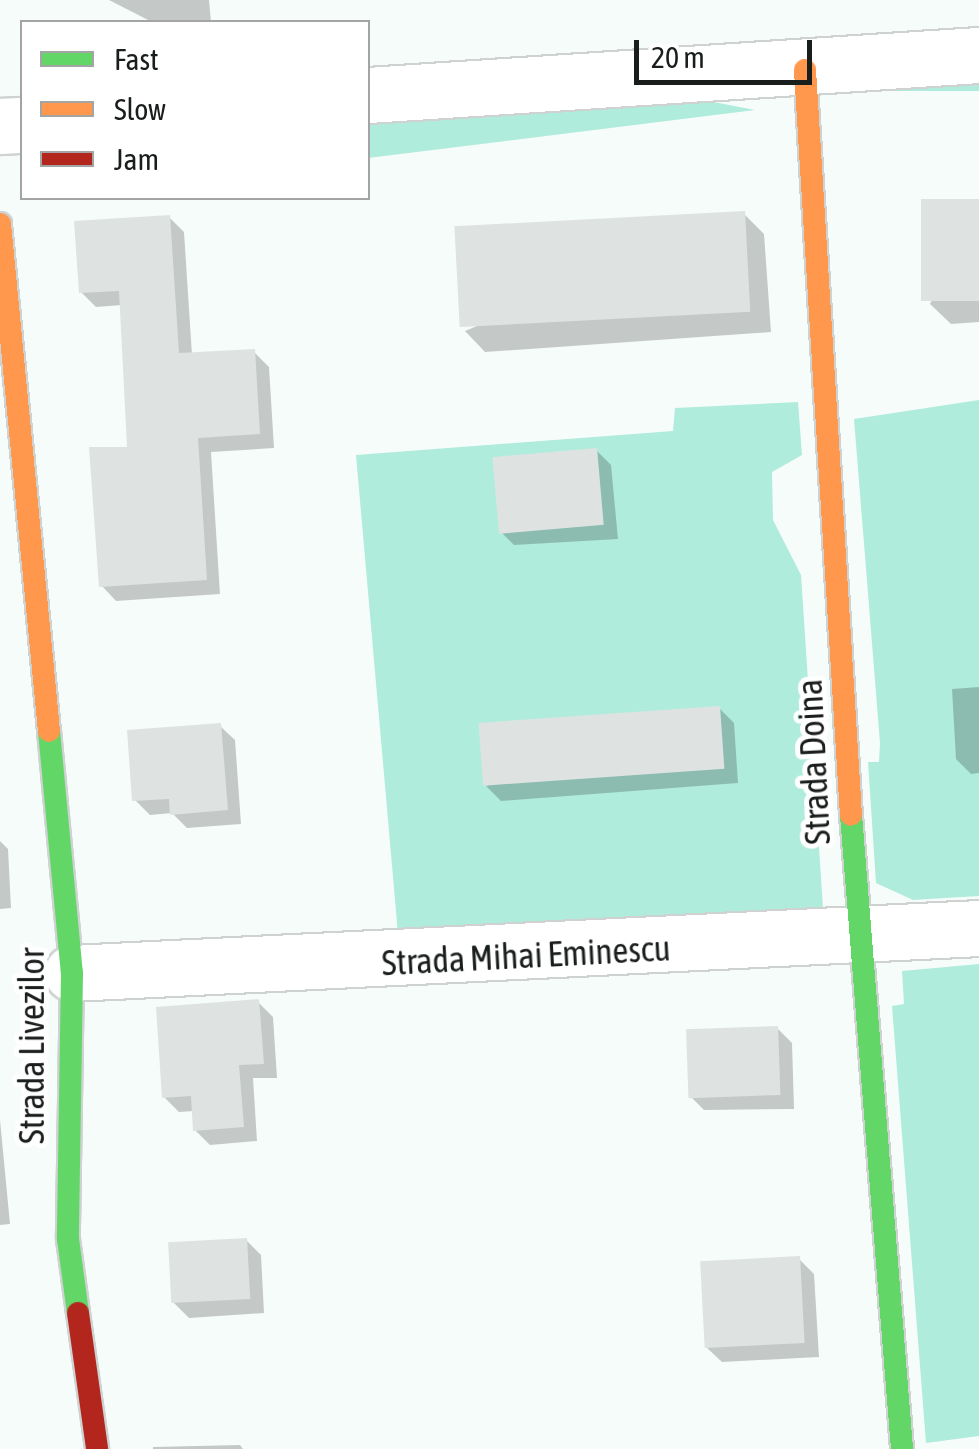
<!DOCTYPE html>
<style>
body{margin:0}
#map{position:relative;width:979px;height:1449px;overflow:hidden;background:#f6fcfa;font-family:"Asap Condensed",sans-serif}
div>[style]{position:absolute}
.green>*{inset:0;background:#b0ecdb;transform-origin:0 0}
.shadow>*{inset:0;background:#0003}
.building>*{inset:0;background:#dee3e2;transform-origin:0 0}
.roads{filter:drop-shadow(2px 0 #ced3d2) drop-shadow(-2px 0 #ced3d2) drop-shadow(0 2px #ced3d2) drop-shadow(0 -2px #ced3d2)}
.street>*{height:55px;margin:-27.5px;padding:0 27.5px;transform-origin:27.5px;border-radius:27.5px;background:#fefffe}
.fast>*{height:22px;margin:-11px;padding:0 11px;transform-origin:11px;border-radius:11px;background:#63d668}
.slow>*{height:22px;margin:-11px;padding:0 11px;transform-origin:11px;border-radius:11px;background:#ff974d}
.jam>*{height:22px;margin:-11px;padding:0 11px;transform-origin:11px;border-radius:11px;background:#b3261e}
span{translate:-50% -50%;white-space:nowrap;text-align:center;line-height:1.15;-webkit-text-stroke:10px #fff;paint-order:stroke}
.street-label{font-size:35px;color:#191d1c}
.legend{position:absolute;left:20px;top:20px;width:350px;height:180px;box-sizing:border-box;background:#fff;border:2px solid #a3a5a4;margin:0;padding:12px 18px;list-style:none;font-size:30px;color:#191d1c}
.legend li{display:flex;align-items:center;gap:20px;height:50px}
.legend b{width:50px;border:2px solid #a3a5a4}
.scale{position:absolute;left:634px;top:40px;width:178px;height:45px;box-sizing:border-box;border:5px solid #191d1c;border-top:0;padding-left:12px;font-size:30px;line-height:35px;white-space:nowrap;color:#191d1c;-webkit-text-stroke:8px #fff;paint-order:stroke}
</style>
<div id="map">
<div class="green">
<div style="left:979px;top:68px;width:23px;height:135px;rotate:90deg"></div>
<div style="clip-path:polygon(703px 100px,755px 110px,368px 158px,368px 111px)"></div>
<div style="clip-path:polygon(979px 400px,979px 896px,913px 900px,876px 883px,868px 762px,879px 762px,880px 743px,854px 419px)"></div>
<div style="clip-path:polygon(798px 402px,802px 455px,772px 472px,773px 520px,801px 575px,823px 908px,398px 934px,356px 455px,673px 431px,675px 408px)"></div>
<div style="clip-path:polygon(979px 964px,979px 1436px,926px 1443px,892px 1006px,904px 1004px,902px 971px)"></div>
</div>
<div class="shadow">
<div style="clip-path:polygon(109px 0,209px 0,211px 22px,152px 22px)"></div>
<div style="clip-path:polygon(979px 202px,979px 322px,951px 324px,930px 304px)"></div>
<div style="clip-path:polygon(744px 214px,764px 234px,771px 332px,485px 352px,465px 331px)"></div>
<div style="clip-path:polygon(169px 217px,184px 232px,192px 355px,254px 352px,269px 367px,274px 448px,211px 452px,220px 594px,116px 601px,102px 586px,130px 449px,122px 305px,96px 307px,81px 292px)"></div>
<div style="clip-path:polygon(596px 450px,611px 465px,618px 539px,514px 545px,499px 530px)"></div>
<div style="clip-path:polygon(979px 687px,979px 773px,971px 774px,956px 759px,952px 689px)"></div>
<div style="clip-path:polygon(719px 708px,734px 723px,738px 783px,501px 801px,486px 786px)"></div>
<div style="clip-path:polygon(220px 726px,235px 740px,241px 824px,187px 828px,172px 813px,150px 815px,135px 800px)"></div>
<div style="clip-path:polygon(0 841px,8px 849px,11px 908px,0 909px)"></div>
<div style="clip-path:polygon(258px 1002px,273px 1017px,277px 1078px,253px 1078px,257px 1141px,210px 1145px,195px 1130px,194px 1111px,179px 1112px,164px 1097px)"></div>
<div style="clip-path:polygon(777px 1028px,792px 1043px,794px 1109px,704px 1110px,689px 1095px)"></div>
<div style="clip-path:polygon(0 1120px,10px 1224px,0 1225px)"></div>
<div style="clip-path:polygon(246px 1240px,261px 1255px,264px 1313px,189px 1318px,174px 1303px)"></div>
<div style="clip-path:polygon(799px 1259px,814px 1274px,819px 1357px,722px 1362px,707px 1348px)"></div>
<div style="clip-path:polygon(240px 1445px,243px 1449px,153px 1449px,153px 1447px)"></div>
</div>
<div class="building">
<div style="left:979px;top:199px;width:102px;height:58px;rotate:90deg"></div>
<div style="left:745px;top:211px;width:101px;height:291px;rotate:87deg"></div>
<div style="clip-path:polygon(170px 215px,179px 353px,255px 349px,260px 434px,198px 438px,207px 580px,99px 587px,89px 447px,127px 447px,119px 291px,79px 293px,74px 221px)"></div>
<div style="left:597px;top:448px;width:77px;height:105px;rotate:85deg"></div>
<div style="left:720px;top:706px;width:63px;height:242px;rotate:86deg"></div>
<div style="clip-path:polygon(221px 723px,228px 810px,170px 815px,169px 799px,132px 801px,127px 730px)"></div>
<div style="clip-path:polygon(259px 999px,264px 1064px,239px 1065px,244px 1127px,193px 1131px,191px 1096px,162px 1098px,156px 1007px)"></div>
<div style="left:778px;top:1026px;width:69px;height:92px;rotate:88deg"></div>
<div style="left:247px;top:1238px;width:61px;height:79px;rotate:87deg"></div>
<div style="left:800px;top:1256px;width:87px;height:100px;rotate:87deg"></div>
</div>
<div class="roads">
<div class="street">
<div style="left:368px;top:95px;width:612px;rotate:-3.75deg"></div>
<div style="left:0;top:126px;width:22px;rotate:-3deg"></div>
<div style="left:72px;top:973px;width:908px;rotate:-2.84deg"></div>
</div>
<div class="fast">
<div style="left:49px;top:731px;width:243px;rotate:84.6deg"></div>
<div style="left:72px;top:973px;width:266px;rotate:90.9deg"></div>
<div style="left:68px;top:1239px;width:75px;rotate:82.3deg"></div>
<div style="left:851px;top:815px;width:636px;rotate:85.4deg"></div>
</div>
<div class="slow">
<div style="left:805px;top:70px;width:746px;rotate:86.47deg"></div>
<div style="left:0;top:224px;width:509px;rotate:84.48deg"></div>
</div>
<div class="jam">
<div style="left:78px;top:1313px;width:137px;rotate:82deg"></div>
</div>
</div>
<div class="street-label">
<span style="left:813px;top:762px;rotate:-93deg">Strada Doina</span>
<span style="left:526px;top:955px;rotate:-3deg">Strada Mihai Eminescu</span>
<span style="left:31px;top:1046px;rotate:-90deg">Strada Livezilor</span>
</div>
<ul class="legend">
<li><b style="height:12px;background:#63d668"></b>Fast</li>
<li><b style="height:12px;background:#ff974d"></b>Slow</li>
<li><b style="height:12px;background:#b3261e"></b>Jam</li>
</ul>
<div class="scale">20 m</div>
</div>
